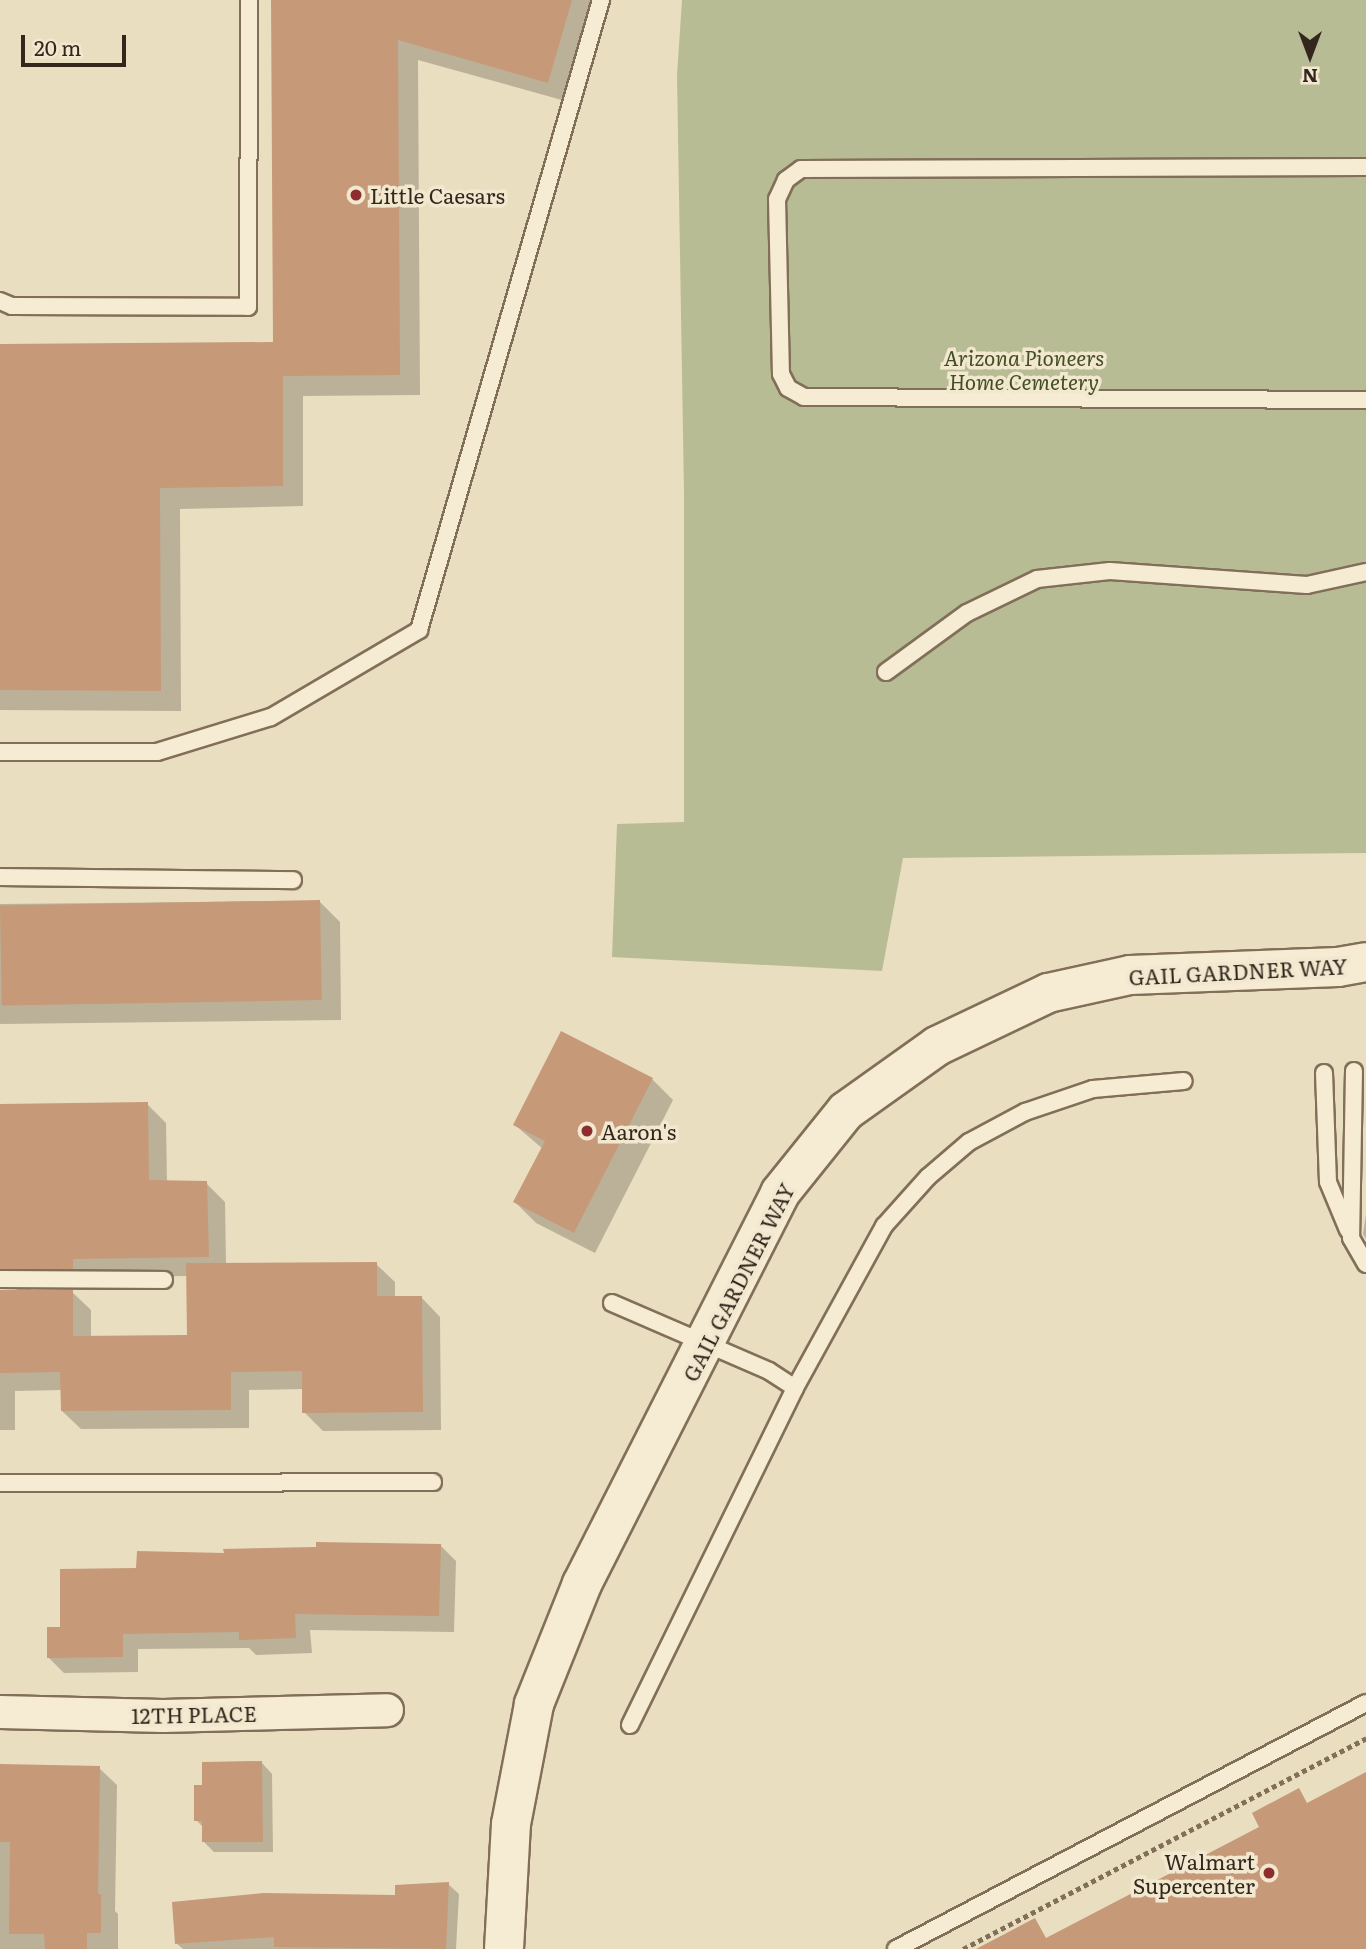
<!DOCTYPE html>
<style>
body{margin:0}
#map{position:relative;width:1366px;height:1949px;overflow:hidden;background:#eadec0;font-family:Literata,serif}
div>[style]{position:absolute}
.cemetery>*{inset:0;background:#b8bc94}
.shadow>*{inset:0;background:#0003}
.building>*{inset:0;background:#c69978;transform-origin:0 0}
.path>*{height:4.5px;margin-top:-2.25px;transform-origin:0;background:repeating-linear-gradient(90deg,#826f59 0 5px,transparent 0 8.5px)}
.roads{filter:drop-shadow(2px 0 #826f59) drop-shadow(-2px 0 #826f59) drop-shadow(0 2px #826f59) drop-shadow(0 -2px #826f59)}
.service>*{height:16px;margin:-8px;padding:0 8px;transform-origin:8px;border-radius:8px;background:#f6ebd3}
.minor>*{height:32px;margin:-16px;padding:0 16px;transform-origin:16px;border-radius:16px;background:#f6ebd3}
.tertiary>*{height:38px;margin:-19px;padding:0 19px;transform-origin:19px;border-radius:19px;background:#f6ebd3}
.dots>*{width:19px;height:19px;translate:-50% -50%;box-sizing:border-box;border:4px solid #f2e8cf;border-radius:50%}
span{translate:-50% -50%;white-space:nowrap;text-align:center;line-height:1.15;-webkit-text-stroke:7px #f2e8cf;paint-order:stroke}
.poi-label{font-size:21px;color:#33271d}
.left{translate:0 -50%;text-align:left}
.right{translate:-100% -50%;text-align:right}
.park-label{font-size:21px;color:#444e25;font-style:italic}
.street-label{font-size:21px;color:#33271d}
.north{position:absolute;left:1275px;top:21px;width:70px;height:70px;-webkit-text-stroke:5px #f2e8cf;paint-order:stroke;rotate:180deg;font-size:19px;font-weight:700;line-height:28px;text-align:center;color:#33271d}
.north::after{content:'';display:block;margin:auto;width:24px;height:32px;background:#33271d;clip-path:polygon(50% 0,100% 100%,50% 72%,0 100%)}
.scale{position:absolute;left:21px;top:35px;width:105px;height:32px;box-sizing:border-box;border:4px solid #33271d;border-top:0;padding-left:9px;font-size:21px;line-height:24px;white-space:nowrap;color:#33271d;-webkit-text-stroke:5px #f2e8cf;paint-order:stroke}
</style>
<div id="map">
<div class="cemetery">
<div style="clip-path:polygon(682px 0,1366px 0,1366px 853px,903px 858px,882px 971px,612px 957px,617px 824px,684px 822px,684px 493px,677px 75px)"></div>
</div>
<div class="shadow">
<div style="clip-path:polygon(273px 0,598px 0,569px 102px,418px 60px,420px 395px,303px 396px,303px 506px,180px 509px,181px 711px,0 710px,0 345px,275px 343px)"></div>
<div style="clip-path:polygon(319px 901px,340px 922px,341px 1020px,0 1024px,0 904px)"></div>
<div style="clip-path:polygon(562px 1033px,652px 1079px,673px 1100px,595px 1253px,536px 1223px,515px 1202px,543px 1149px,515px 1125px)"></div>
<div style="clip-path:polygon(evenodd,147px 1104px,166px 1123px,167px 1183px,206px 1183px,225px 1202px,226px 1265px,376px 1264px,395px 1282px,395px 1298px,422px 1298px,440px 1317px,441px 1430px,323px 1431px,304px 1412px,304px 1389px,249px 1390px,249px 1428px,81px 1429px,62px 1411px,62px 1390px,15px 1391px,15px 1430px,0 1430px,0 1290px,18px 1291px,4px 1276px,0 1276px,0 1105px,147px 1104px,188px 1276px,188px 1337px,91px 1337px,91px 1310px,72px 1292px,31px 1291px,31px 1288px,91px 1287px,91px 1277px,188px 1276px)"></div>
<div style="clip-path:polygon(1366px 1214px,1366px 1239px,1363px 1234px)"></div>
<div style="clip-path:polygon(440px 1545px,456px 1561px,454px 1632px,310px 1630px,312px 1653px,256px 1655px,249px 1648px,138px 1649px,138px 1672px,64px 1673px,48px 1657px,62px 1629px,138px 1570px,225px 1555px)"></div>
<div style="clip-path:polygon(262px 1763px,272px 1774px,273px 1852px,214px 1852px,204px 1842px,204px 1828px,196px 1820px,203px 1787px)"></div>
<div style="clip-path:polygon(0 1766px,99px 1768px,117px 1785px,115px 1911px,118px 1914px,118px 1949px,0 1949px)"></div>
<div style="clip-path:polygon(448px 1884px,459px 1894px,456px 1949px,183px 1949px,176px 1943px)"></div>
</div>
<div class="building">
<div style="clip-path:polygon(271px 0,572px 0,548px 83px,398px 40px,400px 375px,283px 376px,283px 486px,160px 488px,161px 691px,0 690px,0 344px,273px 342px)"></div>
<div style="left:320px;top:900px;width:100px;height:320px;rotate:89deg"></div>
<div style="clip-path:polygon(561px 1031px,653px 1078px,574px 1233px,513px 1202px,545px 1141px,513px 1125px)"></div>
<div style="clip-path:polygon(148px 1102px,149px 1180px,207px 1181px,209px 1257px,73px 1259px,73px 1269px,0 1269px,0 1104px)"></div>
<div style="clip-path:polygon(377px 1262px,377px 1296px,422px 1296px,423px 1412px,302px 1413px,302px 1371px,231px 1372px,231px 1410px,61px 1411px,60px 1372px,0 1373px,0 1290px,73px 1290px,73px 1336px,187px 1335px,186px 1263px)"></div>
<div style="clip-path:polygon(316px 1542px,441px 1544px,439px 1616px,295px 1614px,296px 1638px,239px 1640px,239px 1632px,123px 1634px,123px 1657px,47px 1658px,47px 1627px,60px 1627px,60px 1569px,136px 1568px,137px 1551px,224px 1553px,223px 1549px,316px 1547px)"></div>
<div style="clip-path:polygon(262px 1761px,263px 1842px,202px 1842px,202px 1821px,194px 1821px,194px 1785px,202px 1785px,202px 1762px)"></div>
<div style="clip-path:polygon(0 1764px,100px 1766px,98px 1894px,101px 1894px,101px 1933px,87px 1933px,87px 1949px,45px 1949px,44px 1934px,9px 1934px,10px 1842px,0 1842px)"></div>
<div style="clip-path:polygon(1366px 1772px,1366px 1949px,976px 1949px,1035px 1918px,1046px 1938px,1259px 1827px,1252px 1813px,1299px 1788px,1307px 1803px)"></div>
<div style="clip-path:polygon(449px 1882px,446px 1949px,274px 1947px,274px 1937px,175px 1944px,172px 1902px,263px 1893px,395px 1895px,395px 1885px)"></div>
</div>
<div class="path">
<div style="left:963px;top:1949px;width:455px;rotate:-27.6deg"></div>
</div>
<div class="roads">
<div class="service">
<div style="left:1366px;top:167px;width:565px;rotate:179.8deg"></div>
<div style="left:801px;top:169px;width:19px;rotate:144deg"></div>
<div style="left:786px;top:180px;width:21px;rotate:115deg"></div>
<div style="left:777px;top:199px;width:175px;rotate:88.7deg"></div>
<div style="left:781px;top:374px;width:16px;rotate:63deg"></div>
<div style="left:788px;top:388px;width:18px;rotate:29deg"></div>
<div style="left:804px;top:397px;width:562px;rotate:0.31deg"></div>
<div style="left:0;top:301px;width:13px;rotate:23deg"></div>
<div style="left:12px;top:306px;width:236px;rotate:0.2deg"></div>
<div style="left:248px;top:307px;width:307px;rotate:-89.8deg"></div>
<div style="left:886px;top:672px;width:100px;rotate:-36.1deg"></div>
<div style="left:967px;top:613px;width:78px;rotate:-25.9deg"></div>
<div style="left:1037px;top:579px;width:73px;rotate:-6.3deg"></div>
<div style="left:1110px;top:571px;width:197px;rotate:4.1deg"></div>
<div style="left:1307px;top:585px;width:60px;rotate:-12.4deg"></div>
<div style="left:0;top:752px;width:157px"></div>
<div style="left:157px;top:752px;width:119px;rotate:-17.1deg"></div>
<div style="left:271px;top:717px;width:172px;rotate:-30.4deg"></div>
<div style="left:419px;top:630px;width:656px;rotate:-73.89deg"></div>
<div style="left:0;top:877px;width:293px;rotate:0.6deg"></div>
<div style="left:1354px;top:1071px;width:167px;rotate:91deg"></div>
<div style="left:1351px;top:1238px;width:30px;rotate:60deg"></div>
<div style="left:1324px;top:1073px;width:109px;rotate:87.9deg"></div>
<div style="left:1328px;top:1182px;width:52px;rotate:67.4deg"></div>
<div style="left:0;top:1279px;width:164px;rotate:0.3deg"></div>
<div style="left:612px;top:1303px;width:171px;rotate:23.4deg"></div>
<div style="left:769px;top:1371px;width:31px;rotate:33deg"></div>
<div style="left:0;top:1483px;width:433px;rotate:-0.1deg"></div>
<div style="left:630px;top:1725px;width:375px;rotate:-63.9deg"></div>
<div style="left:795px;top:1388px;width:185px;rotate:-61.2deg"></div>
<div style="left:884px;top:1226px;width:66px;rotate:-48.1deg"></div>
<div style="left:928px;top:1177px;width:54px;rotate:-40.5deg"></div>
<div style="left:969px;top:1142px;width:64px;rotate:-28.2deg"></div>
<div style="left:1025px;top:1112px;width:72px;rotate:-18.7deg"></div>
<div style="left:1093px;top:1089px;width:91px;rotate:-5deg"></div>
<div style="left:896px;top:1949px;width:530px;rotate:-27.63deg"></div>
</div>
<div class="minor">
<div style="left:0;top:1712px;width:163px;rotate:1.4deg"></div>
<div style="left:163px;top:1716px;width:224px;rotate:-1.5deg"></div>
</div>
<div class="tertiary">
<div style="left:504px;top:1949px;width:125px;rotate:-86.8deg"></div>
<div style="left:511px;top:1824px;width:122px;rotate:-79.1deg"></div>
<div style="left:534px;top:1704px;width:129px;rotate:-68.2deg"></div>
<div style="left:582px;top:1584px;width:438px;rotate:-63.1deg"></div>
<div style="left:780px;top:1193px;width:105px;rotate:-51.2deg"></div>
<div style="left:846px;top:1111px;width:112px;rotate:-35.5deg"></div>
<div style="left:937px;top:1046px;width:123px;rotate:-25.5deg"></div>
<div style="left:1048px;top:993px;width:84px;rotate:-12.4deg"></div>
<div style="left:1130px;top:975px;width:208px;rotate:-2.2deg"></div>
<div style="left:1338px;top:967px;width:28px;rotate:-10deg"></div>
</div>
</div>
<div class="dots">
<div style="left:356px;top:195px;background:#8d2d2e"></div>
<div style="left:587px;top:1131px;background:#8d2d2e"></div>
<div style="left:1269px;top:1873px;background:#8d2d2e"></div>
</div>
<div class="poi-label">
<span class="left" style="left:370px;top:195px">Little Caesars</span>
<span class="left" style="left:601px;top:1131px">Aaron's</span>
<span class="right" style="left:1255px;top:1873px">Walmart<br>Supercenter</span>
</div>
<div class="park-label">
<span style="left:1024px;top:369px">Arizona Pioneers<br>Home Cemetery</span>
</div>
<div class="street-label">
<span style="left:1238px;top:971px;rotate:-3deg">GAIL GARDNER WAY</span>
<span style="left:738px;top:1282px;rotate:-63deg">GAIL GARDNER WAY</span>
<span style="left:194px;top:1714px;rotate:-1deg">12TH PLACE</span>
</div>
<div class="north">N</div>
<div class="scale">20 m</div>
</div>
